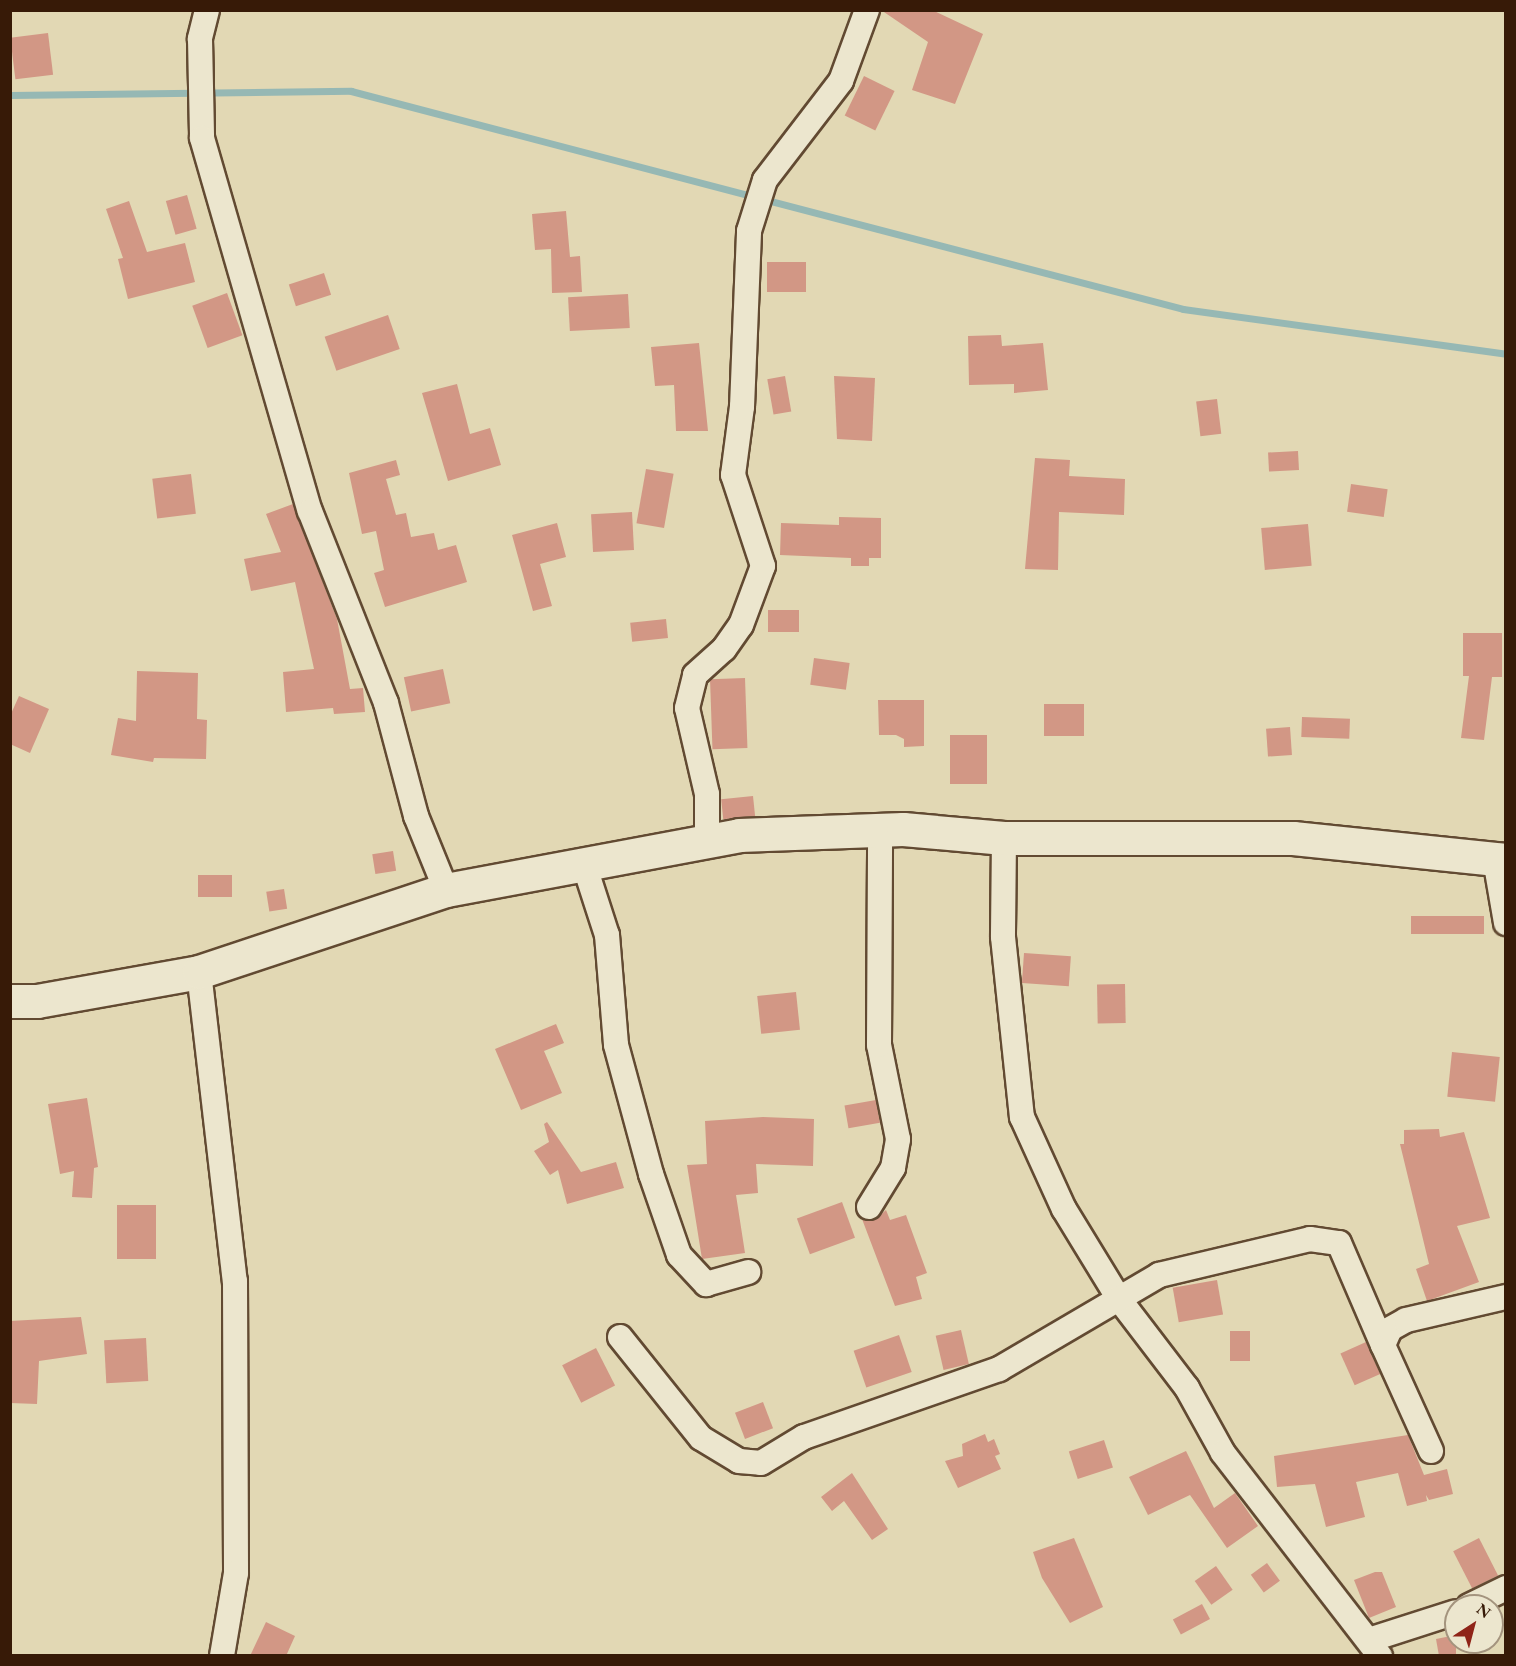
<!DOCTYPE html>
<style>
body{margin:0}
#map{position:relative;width:1516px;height:1666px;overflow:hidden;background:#e2d8b4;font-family:"EB Garamond",serif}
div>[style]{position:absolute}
.stream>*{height:7px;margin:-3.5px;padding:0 3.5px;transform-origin:3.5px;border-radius:3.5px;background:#96b8b4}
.building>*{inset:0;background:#d29785;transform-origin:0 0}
.roads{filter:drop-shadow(2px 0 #624a32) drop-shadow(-2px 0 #624a32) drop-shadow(0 2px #624a32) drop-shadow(0 -2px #624a32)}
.street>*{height:24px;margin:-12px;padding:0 12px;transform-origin:12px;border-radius:12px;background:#ece6ce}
.secondary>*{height:33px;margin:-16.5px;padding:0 16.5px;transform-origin:16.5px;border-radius:16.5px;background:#ece6ce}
span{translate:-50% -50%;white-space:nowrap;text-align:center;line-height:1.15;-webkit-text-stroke:4.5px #ece6ce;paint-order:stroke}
.frame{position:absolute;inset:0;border:12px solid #371a07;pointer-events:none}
.north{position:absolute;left:1444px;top:1594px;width:60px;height:60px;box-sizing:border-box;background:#ece6ce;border:2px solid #a4947e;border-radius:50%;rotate:36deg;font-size:16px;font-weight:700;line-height:24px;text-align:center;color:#371a07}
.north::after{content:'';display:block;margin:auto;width:21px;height:27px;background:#8f2418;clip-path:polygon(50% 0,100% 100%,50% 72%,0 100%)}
</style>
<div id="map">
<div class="stream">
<div style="left:10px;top:95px;width:341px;rotate:-0.7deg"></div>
<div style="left:351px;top:91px;width:860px;rotate:14.68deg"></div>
<div style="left:1183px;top:309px;width:326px;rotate:7.9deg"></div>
</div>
<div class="building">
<div style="clip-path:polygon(881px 10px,932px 10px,983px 34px,955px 104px,912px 90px,928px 42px)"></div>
<div style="left:48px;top:33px;width:42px;height:38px;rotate:83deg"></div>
<div style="left:864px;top:76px;width:34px;height:44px;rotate:26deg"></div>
<div style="left:187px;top:195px;width:35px;height:22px;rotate:74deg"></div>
<div style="clip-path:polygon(129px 201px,147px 252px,185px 243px,195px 282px,128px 299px,118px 259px,123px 258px,106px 209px)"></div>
<div style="clip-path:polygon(566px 211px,570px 257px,580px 256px,582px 292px,552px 293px,551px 249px,535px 250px,532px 214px)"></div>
<div style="left:806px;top:262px;width:30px;height:39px;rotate:90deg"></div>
<div style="left:324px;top:273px;width:23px;height:37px;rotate:72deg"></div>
<div style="left:227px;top:293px;width:45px;height:37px;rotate:70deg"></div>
<div style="left:628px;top:294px;width:34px;height:60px;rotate:87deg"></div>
<div style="left:388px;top:315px;width:36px;height:67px;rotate:71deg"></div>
<div style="clip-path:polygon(1001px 335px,1002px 346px,1043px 343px,1048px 390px,1014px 393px,1014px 384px,969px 385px,968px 336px)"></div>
<div style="clip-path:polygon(699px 343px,708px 431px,676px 431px,674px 385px,655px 386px,651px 347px)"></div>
<div style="left:785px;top:376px;width:36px;height:18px;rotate:80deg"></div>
<div style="clip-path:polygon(834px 376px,875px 378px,872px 441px,837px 439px)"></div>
<div style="clip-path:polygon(457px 384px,470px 434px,490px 428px,501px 465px,448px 481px,422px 393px)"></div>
<div style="left:1217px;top:399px;width:35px;height:21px;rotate:83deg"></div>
<div style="left:1298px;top:451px;width:19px;height:30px;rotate:87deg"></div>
<div style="clip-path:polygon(1035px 458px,1070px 460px,1069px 476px,1125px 479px,1124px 515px,1059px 512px,1058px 570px,1025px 569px)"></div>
<div style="clip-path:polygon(396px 460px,400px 475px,386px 479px,396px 515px,406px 513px,411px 537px,434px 533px,438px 550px,456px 545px,467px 582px,385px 607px,374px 573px,384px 570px,376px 531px,362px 534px,349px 473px)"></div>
<div style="left:646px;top:469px;width:28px;height:55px;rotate:10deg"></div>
<div style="left:191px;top:474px;width:40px;height:39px;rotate:83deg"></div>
<div style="left:1351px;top:484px;width:37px;height:28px;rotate:8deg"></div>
<div style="clip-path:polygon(293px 504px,337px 619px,350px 689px,363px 688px,365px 712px,334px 714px,333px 708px,286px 712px,283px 672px,314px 669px,295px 582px,251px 591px,244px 559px,281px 552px,266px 514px)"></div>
<div style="left:632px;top:512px;width:38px;height:41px;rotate:87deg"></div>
<div style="clip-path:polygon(839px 517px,881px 518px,881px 558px,869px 558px,869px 566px,851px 566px,851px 558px,780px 555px,781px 523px,839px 525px)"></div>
<div style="clip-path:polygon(557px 523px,566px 557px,540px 564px,552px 606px,533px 611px,512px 535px)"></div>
<div style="left:1308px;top:524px;width:42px;height:47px;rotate:85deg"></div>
<div style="left:768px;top:610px;width:31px;height:22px"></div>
<div style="left:666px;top:619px;width:19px;height:36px;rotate:84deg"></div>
<div style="clip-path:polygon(1463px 633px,1502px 633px,1502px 677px,1492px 677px,1484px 740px,1461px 738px,1469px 676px,1463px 676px)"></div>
<div style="left:814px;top:658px;width:36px;height:27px;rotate:8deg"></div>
<div style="left:443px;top:669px;width:35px;height:40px;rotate:78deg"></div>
<div style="clip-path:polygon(137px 671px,198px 673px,197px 719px,207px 720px,206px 759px,154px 758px,153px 762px,111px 755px,118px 718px,136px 721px)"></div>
<div style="left:745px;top:678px;width:70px;height:35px;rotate:88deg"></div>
<div style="clip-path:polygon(19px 696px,49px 709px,30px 753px,10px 744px,10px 716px)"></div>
<div style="clip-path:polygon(878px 700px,924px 700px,924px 746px,904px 747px,904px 739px,896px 735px,879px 735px)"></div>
<div style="left:1044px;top:704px;width:40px;height:32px"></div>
<div style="left:1302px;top:717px;width:48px;height:20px;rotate:2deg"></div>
<div style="left:1290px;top:727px;width:28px;height:24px;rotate:86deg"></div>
<div style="left:950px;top:735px;width:37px;height:49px"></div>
<div style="left:753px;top:796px;width:20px;height:32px;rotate:84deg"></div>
<div style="left:393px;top:851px;width:20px;height:21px;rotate:81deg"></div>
<div style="left:232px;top:875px;width:22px;height:34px;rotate:90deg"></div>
<div style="left:284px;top:889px;width:20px;height:18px;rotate:81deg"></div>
<div style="left:1411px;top:916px;width:73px;height:18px"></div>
<div style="left:1024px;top:953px;width:47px;height:30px;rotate:4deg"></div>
<div style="left:1125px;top:984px;width:39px;height:28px;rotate:89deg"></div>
<div style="left:796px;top:992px;width:38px;height:39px;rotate:84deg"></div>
<div style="clip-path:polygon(556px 1024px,564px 1043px,544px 1051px,562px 1093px,521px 1110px,495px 1049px)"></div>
<div style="left:1452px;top:1052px;width:48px;height:45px;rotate:6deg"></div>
<div style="clip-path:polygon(87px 1098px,98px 1167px,94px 1168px,92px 1198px,72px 1197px,74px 1171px,60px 1174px,48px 1104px)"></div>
<div style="left:876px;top:1100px;width:23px;height:32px;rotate:80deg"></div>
<div style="clip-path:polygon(763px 1117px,814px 1119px,813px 1166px,756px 1164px,758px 1193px,736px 1195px,745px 1253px,702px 1259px,687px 1165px,707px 1164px,705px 1121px)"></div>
<div style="clip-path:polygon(547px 1122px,581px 1172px,616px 1162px,624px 1188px,567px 1204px,558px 1170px,550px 1175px,534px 1151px,549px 1142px,544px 1124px)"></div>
<div style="clip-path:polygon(1439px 1129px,1440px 1137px,1464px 1132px,1490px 1218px,1457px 1226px,1479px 1282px,1427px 1301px,1416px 1269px,1429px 1264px,1400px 1144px,1404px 1144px,1404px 1130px)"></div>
<div style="left:842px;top:1202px;width:38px;height:48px;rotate:70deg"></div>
<div style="left:117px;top:1205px;width:39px;height:54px"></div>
<div style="clip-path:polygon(886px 1210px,890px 1220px,906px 1215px,927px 1273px,916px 1277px,922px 1299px,895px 1306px,862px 1219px,875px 1220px)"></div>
<div style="left:1217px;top:1280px;width:35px;height:45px;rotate:80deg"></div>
<div style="clip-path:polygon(81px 1317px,87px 1354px,39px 1361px,37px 1404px,10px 1403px,10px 1321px)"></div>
<div style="left:961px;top:1330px;width:35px;height:26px;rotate:77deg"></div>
<div style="left:1230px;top:1331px;width:20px;height:30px"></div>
<div style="left:899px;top:1335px;width:39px;height:48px;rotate:71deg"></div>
<div style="left:146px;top:1338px;width:43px;height:42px;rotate:87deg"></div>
<div style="left:1366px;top:1342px;width:35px;height:28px;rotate:66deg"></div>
<div style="left:596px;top:1348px;width:42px;height:38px;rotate:63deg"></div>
<div style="left:763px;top:1402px;width:28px;height:30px;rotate:69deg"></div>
<div style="clip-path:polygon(985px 1434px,988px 1442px,994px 1439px,1000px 1454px,995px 1456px,1001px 1469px,958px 1488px,945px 1461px,963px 1456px,962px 1444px)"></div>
<div style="clip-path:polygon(1408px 1435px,1424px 1475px,1447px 1469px,1453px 1494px,1429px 1500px,1426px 1495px,1427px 1501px,1407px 1506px,1398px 1473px,1356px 1482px,1365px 1517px,1326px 1527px,1315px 1484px,1277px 1487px,1274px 1456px)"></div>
<div style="left:1104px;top:1440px;width:29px;height:37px;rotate:72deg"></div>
<div style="clip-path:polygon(1186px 1451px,1214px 1508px,1235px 1493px,1258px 1526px,1227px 1548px,1190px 1495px,1148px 1515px,1129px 1477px)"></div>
<div style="clip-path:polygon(852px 1473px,888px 1529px,872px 1540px,844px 1501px,832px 1511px,821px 1497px)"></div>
<div style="clip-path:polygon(1074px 1538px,1103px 1607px,1070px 1623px,1042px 1578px,1033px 1552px)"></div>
<div style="left:1479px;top:1538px;width:42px;height:29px;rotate:63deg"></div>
<div style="left:1267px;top:1563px;width:22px;height:20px;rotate:54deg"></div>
<div style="left:1216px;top:1566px;width:29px;height:26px;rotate:55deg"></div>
<div style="clip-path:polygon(1375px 1572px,1382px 1572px,1396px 1607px,1369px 1618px,1354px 1580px)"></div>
<div style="left:1202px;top:1604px;width:17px;height:33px;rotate:62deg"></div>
<div style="clip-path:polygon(266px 1622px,295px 1636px,286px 1656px,250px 1656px)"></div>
<div style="clip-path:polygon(1456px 1635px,1456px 1656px,1439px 1656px,1436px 1639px)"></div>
</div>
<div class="roads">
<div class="street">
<div style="left:207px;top:10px;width:30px;rotate:104deg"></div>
<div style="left:200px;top:39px;width:99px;rotate:88.8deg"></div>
<div style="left:202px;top:138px;width:388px;rotate:73.9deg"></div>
<div style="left:310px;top:511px;width:206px;rotate:68.4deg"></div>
<div style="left:386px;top:703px;width:117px;rotate:75.1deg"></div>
<div style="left:416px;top:816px;width:80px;rotate:67.9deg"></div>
<div style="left:1004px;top:838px;width:99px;rotate:90.6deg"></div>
<div style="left:1003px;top:937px;width:181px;rotate:84deg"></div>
<div style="left:1022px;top:1117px;width:101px;rotate:65.5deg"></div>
<div style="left:1064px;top:1209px;width:105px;rotate:58.6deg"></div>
<div style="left:1119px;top:1299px;width:112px;rotate:52.6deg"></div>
<div style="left:1187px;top:1388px;width:74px;rotate:61deg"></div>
<div style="left:1223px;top:1453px;width:257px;rotate:52.3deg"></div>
<div style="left:707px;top:841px;width:47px;rotate:-90deg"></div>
<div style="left:707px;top:794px;width:88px;rotate:-103.1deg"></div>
<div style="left:687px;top:708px;width:34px;rotate:-76deg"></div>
<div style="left:695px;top:675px;width:39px;rotate:-42deg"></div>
<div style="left:724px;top:649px;width:29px;rotate:-55deg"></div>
<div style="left:741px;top:625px;width:63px;rotate:-69.6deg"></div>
<div style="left:763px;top:566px;width:96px;rotate:-108.2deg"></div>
<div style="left:733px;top:475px;width:69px;rotate:-82.5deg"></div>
<div style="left:742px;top:407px;width:176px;rotate:-87.7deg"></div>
<div style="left:749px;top:231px;width:53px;rotate:-72.6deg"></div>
<div style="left:765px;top:180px;width:125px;rotate:-52.5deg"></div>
<div style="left:841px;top:81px;width:76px;rotate:-69.9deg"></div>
<div style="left:1495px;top:859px;width:65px;rotate:80.2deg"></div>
<div style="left:584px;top:864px;width:75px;rotate:72.1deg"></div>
<div style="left:607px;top:935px;width:110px;rotate:85.3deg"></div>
<div style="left:616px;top:1045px;width:134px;rotate:74.8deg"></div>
<div style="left:651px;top:1174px;width:86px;rotate:70.9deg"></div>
<div style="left:679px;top:1255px;width:40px;rotate:47deg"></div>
<div style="left:706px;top:1284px;width:44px;rotate:-15.9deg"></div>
<div style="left:199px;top:972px;width:311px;rotate:83.4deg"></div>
<div style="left:235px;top:1281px;width:292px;rotate:89.8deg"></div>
<div style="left:236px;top:1573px;width:84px;rotate:99.6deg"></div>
<div style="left:869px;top:1207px;width:46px;rotate:-58.4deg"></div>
<div style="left:893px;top:1168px;width:29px;rotate:-80deg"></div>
<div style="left:898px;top:1139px;width:96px;rotate:-101.4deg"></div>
<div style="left:879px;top:1045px;width:216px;rotate:-89.7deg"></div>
<div style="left:620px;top:1337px;width:129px;rotate:51.3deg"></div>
<div style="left:701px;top:1438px;width:44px;rotate:31.2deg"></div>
<div style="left:739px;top:1461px;width:22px;rotate:5deg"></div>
<div style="left:761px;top:1463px;width:50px;rotate:-31.2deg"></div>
<div style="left:804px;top:1437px;width:207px;rotate:-19.2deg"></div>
<div style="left:999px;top:1369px;width:186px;rotate:-30.4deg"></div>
<div style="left:1159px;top:1275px;width:155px;rotate:-13.4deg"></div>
<div style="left:1310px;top:1239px;width:29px;rotate:8deg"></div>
<div style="left:1339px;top:1243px;width:111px;rotate:66.7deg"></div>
<div style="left:1431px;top:1451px;width:116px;rotate:-114.4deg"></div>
<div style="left:1383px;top:1345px;width:17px;rotate:-66deg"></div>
<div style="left:1390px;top:1329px;width:18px;rotate:-29deg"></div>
<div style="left:1406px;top:1320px;width:103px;rotate:-13deg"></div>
<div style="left:1469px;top:1606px;width:41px;rotate:-25.9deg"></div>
<div style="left:1369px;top:1640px;width:91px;rotate:-17.8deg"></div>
</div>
<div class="secondary">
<div style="left:10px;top:1001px;width:27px"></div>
<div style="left:37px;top:1001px;width:165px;rotate:-10.1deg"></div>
<div style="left:199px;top:972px;width:260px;rotate:-18.4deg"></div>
<div style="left:446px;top:890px;width:298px;rotate:-10.6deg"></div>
<div style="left:739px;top:835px;width:164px;rotate:-2.1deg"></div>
<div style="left:903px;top:829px;width:101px;rotate:5.1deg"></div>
<div style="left:1004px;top:838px;width:289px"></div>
<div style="left:1293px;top:838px;width:214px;rotate:5.9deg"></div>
</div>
</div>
<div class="frame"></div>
<div class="north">N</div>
</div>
